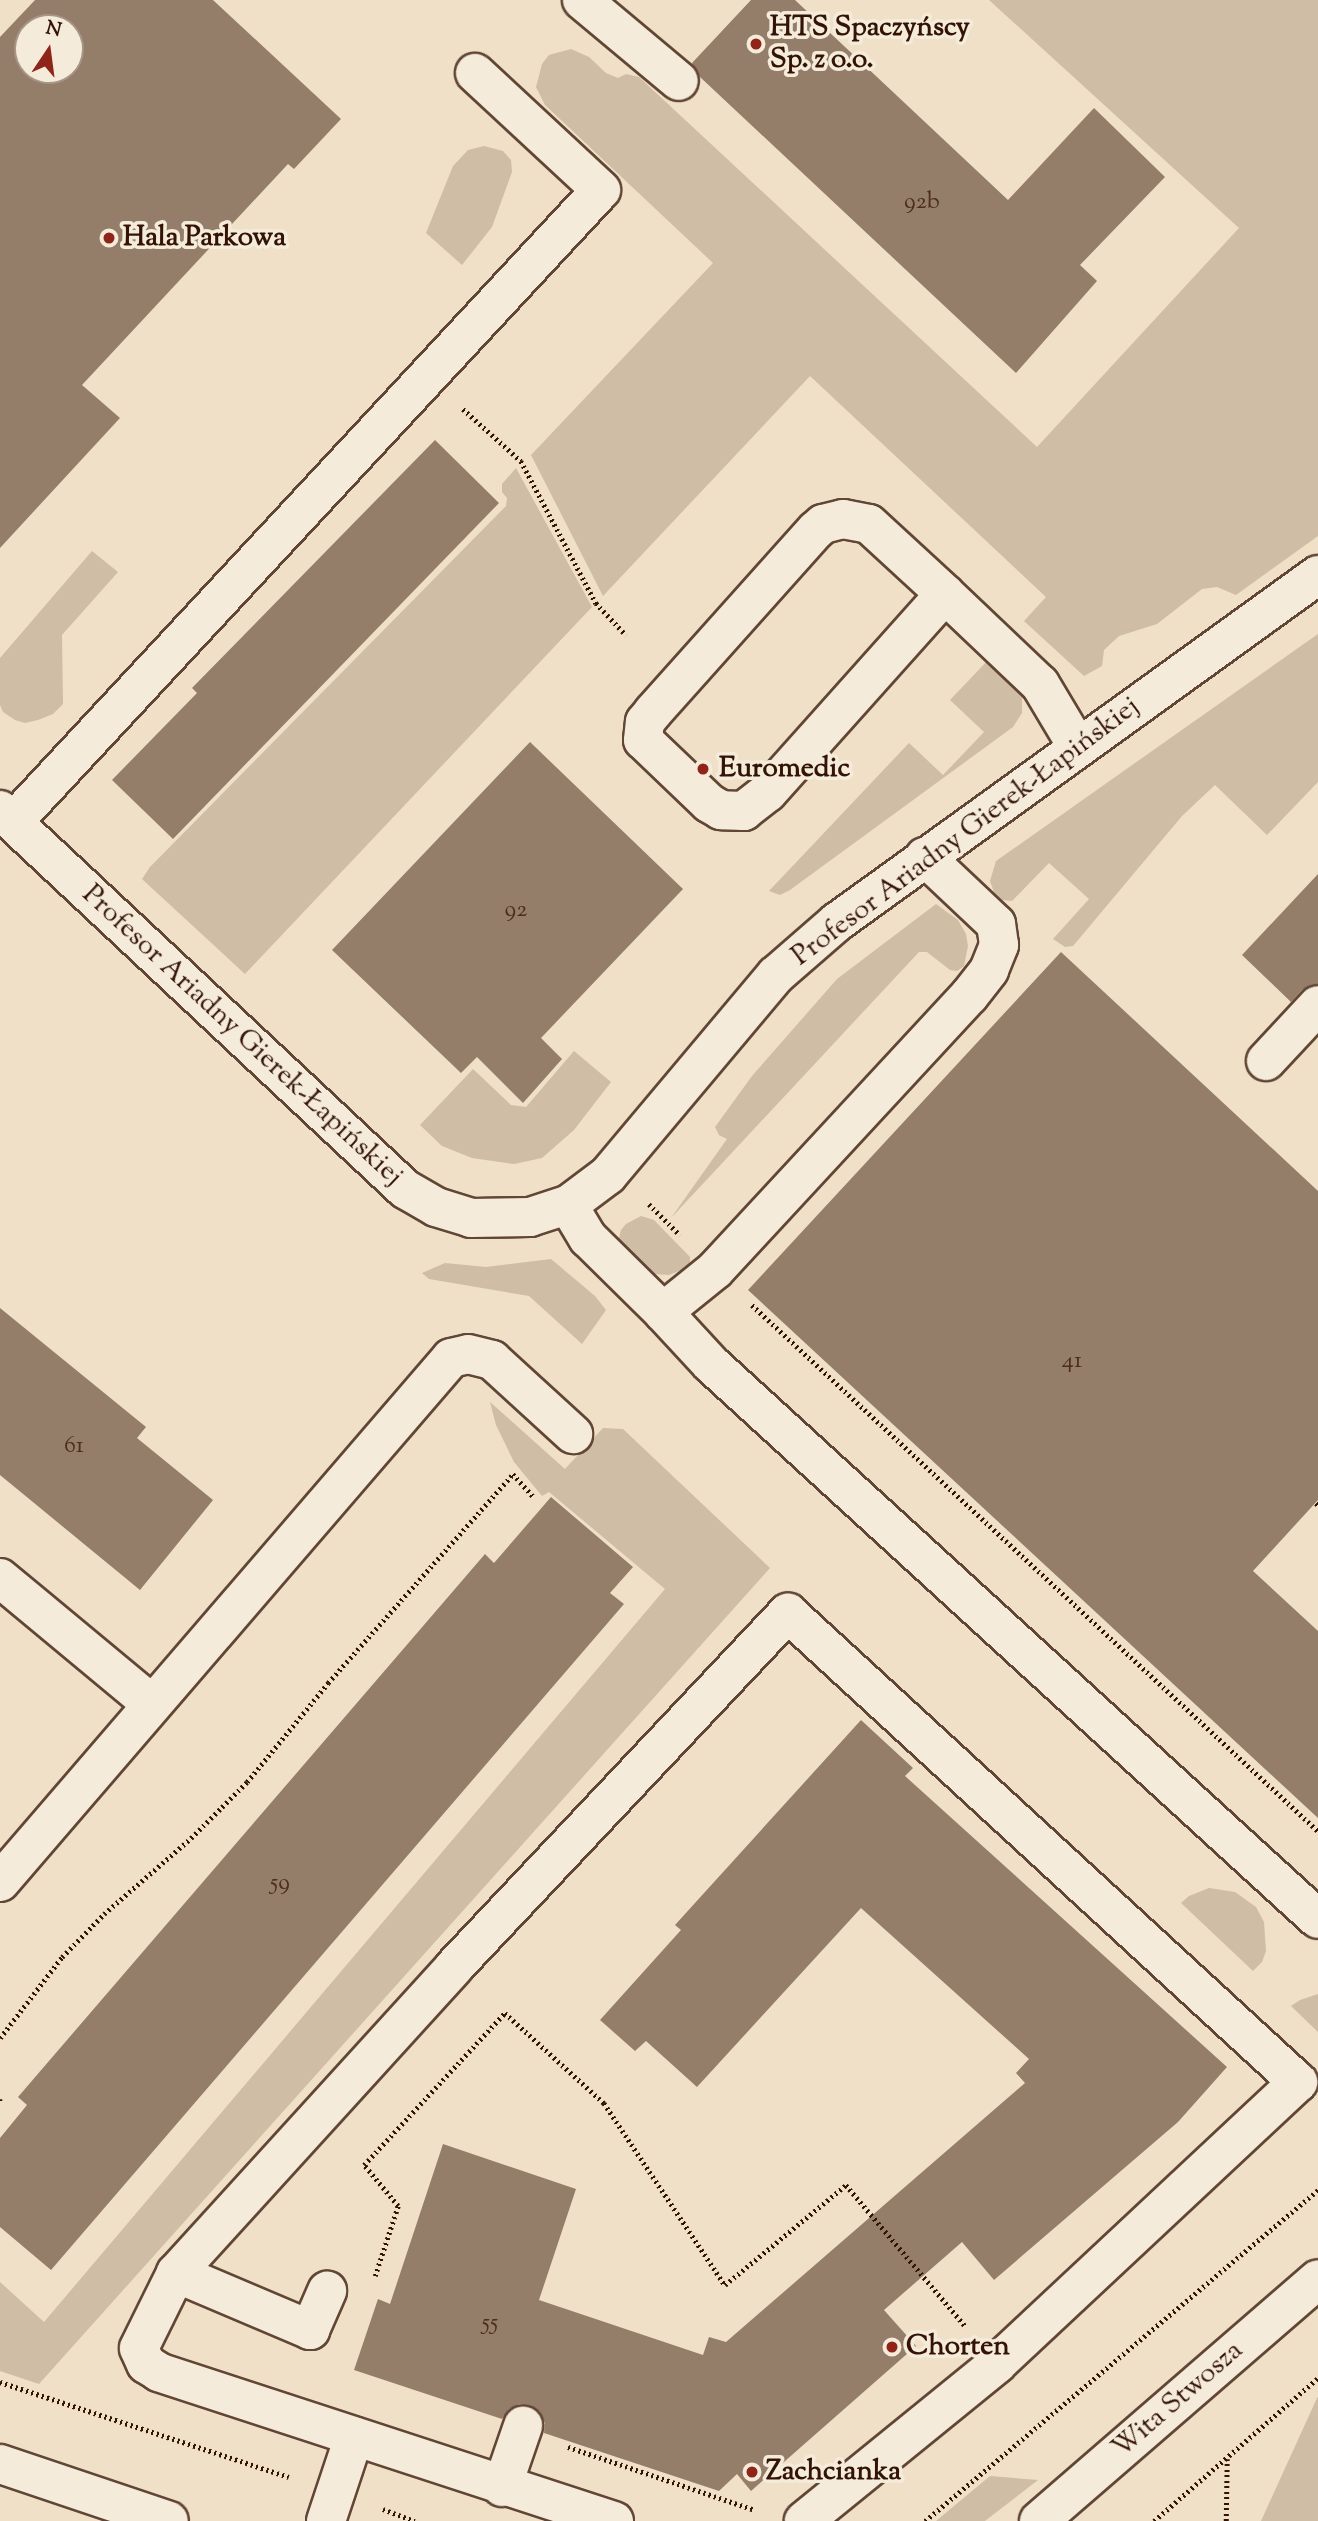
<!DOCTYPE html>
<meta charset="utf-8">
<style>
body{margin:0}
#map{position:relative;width:1318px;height:2521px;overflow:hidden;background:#efe0c7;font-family:"Sorts Mill Goudy",serif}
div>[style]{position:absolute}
.green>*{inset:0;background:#cfbda6}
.building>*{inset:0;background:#957e69}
.path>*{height:4.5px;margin-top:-2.25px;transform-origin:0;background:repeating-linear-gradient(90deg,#331304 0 2px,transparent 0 5.5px)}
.roads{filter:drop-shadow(2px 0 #624635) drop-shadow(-2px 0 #624635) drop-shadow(0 2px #624635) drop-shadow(0 -2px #624635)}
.minor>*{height:38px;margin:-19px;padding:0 19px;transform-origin:19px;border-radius:19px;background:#f5ebdb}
.dots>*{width:19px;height:19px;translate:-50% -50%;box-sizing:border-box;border:4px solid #f5ebdb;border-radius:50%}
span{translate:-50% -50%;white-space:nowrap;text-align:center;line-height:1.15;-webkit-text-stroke:7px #f5ebdb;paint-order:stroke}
.number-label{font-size:24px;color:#4c2e1d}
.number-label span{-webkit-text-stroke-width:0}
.poi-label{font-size:28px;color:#331304;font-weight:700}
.left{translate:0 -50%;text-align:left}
.street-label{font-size:28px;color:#331304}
.north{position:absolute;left:14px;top:14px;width:70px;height:70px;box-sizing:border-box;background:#f5ebdb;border:2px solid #a79585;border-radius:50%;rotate:13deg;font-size:19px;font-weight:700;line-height:28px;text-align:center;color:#331304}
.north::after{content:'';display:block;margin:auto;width:24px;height:32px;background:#8f2418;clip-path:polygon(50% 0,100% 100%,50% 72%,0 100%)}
</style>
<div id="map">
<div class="green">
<div style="clip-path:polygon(989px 0,1318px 0,1318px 536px,1236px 595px,1217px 587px,1202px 589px,1157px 624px,1119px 636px,1104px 650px,1102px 666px,1084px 676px,1024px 621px,1046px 597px,810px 376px,603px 596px,531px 455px,713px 263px,545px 105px,536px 87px,542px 64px,549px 55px,571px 49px,589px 57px,606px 73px,618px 78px,626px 74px,639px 77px,1037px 447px,1239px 228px)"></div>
<div style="clip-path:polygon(484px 146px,503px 151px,511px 160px,512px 172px,492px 227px,462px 265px,426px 233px,453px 166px,468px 150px)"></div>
<div style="clip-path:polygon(516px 468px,592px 607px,245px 974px,142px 879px,150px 867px,506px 506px,507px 498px,502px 492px,502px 484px)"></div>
<div style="clip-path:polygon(92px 551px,118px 572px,62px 635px,63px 704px,53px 714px,38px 720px,25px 723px,15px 720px,3px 712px,0 705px,0 658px)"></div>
<div style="clip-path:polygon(1318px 634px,1318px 782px,1267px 835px,1215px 785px,1182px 816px,1073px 946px,1065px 947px,1053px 939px,1089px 899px,1049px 863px,1012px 901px,1002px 900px,994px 892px,990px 881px,996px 861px)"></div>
<div style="clip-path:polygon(990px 658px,1015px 682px,1022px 694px,1022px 713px,1013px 727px,790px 890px,780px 895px,769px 891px,909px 743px,943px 775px,984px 732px,950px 700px)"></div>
<div style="clip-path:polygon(936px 904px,958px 920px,966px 934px,968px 946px,964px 966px,957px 971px,950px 970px,927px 952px,919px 952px,671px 1218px,727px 1139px,719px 1135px,715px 1127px,752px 1076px,837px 979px)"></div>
<div style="clip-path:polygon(574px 1051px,611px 1082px,574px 1130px,542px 1158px,514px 1164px,472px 1158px,442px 1146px,420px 1125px,473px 1069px,511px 1105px,526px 1107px)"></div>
<div style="clip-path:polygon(641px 1216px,654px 1220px,690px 1257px,690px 1264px,686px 1268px,669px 1275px,653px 1274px,646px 1271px,627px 1253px,619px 1238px,621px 1230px,626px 1224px)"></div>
<div style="clip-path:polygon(551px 1259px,595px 1296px,606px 1310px,582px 1344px,529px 1296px,429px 1279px,422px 1273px,445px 1263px,486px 1267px)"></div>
<div style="clip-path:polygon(490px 1402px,565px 1469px,603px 1428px,623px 1429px,770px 1568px,39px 2384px,0 2371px,0 2282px,44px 2322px,665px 1589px,549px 1492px,542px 1496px,514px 1462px,496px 1425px)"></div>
<div style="clip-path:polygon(1209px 1888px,1235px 1892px,1256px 1907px,1264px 1922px,1266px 1951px,1262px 1962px,1253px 1971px,1181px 1903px,1189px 1896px)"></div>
<div style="clip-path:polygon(1318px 1994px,1318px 2032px,1291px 2006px,1300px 2000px)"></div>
<div style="clip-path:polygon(1318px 2397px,1318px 2521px,1261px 2521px,1317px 2398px)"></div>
<div style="clip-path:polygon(990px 2476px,1038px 2480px,985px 2521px,936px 2521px)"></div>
</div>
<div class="building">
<div style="clip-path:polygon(evenodd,35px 0,213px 0,341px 119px,294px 169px,288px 164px,82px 385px,120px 418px,0 548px,0 37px,35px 0,28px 28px,70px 28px,70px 70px,28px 70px,28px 28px)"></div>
<div style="clip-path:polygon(751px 0,795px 0,1008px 200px,1094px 108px,1165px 177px,1080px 265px,1097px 281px,1016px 373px,700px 77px,692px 63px)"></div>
<div style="clip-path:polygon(435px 440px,499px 503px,173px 839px,112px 780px,197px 693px,192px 688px)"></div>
<div style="clip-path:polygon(530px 742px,683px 889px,541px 1038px,562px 1059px,523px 1103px,477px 1057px,461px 1073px,332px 950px)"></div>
<div style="clip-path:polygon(1318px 874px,1318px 984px,1302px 990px,1291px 1002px,1242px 955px)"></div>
<div style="clip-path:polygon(1061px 952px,1318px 1191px,1318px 1500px,1253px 1571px,1318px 1631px,1318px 1818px,748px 1290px)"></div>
<div style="clip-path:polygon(0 1308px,146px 1427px,137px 1438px,213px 1500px,140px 1590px,0 1475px)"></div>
<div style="clip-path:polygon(551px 1497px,633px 1567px,610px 1593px,624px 1604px,51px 2270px,0 2227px,0 2138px,27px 2105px,18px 2097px,485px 1554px,494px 1563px)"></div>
<div style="clip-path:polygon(861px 1720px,913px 1768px,905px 1776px,1227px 2067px,1178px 2122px,994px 2280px,962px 2242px,884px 2310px,916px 2346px,751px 2491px,737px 2474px,719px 2491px,544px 2433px,545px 2423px,540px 2412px,529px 2405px,520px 2404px,509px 2409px,502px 2419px,354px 2370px,378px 2299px,390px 2304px,443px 2144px,576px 2189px,539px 2300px,703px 2355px,709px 2337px,726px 2342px,1025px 2083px,1016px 2073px,1029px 2059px,861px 1908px,697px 2087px,646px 2041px,635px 2051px,600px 2020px,681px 1930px,675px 1925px)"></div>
</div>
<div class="path">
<div style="left:463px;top:409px;width:78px;rotate:41.9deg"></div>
<div style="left:521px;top:461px;width:161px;rotate:62.2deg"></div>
<div style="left:596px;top:603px;width:44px;rotate:46.8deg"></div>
<div style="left:649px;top:1204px;width:44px;rotate:45deg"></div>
<div style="left:752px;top:1305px;width:773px;rotate:42.9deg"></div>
<div style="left:1316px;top:1503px;width:3px;rotate:45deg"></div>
<div style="left:0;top:2038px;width:102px;rotate:-52.6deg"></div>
<div style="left:62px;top:1957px;width:60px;rotate:-45.7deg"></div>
<div style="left:104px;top:1914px;width:116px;rotate:-41.1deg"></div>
<div style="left:191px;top:1838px;width:79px;rotate:-45deg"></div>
<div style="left:247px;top:1782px;width:128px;rotate:-50.7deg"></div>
<div style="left:328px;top:1683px;width:279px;rotate:-48.5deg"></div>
<div style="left:513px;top:1474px;width:31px;rotate:48deg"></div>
<div style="left:0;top:2099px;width:4px;rotate:90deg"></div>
<div style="left:375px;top:2276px;width:74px;rotate:-71.8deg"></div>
<div style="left:398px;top:2206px;width:53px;rotate:-129.7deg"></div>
<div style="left:364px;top:2165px;width:207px;rotate:-47.2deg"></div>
<div style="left:505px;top:2013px;width:134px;rotate:42.3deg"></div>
<div style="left:604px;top:2103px;width:219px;rotate:56.4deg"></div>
<div style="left:725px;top:2285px;width:157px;rotate:-39.6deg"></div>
<div style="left:846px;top:2185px;width:186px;rotate:49.8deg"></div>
<div style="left:0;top:2382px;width:304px;rotate:18.2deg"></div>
<div style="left:568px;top:2447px;width:197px;rotate:18.6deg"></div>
<div style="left:383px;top:2509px;width:34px;rotate:21deg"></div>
<div style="left:925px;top:2521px;width:514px;rotate:-40.11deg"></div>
<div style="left:1154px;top:2521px;width:218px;rotate:-41.1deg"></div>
<div style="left:1226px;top:2521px;width:62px;rotate:-89.1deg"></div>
</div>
<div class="roads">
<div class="minor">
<div style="left:582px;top:0;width:126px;rotate:39.9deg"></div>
<div style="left:945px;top:594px;width:266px;rotate:131.8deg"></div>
<div style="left:768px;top:792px;width:31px;rotate:142deg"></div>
<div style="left:744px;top:811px;width:23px;rotate:-178deg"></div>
<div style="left:721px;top:810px;width:14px;rotate:-150deg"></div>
<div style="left:709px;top:803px;width:91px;rotate:-136.3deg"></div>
<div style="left:643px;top:740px;width:18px;rotate:-84deg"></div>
<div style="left:645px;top:722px;width:13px;rotate:-51deg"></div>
<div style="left:653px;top:712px;width:244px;rotate:-48.2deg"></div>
<div style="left:816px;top:530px;width:9px;rotate:-41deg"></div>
<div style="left:823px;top:524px;width:21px;rotate:-14deg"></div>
<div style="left:843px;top:519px;width:26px;rotate:11deg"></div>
<div style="left:869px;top:524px;width:103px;rotate:42.6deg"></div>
<div style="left:945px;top:594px;width:131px;rotate:43.5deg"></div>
<div style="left:1040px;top:684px;width:72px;rotate:59.2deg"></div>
<div style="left:0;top:810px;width:555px;rotate:43.1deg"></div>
<div style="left:405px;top:1189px;width:36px;rotate:30deg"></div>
<div style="left:436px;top:1207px;width:37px;rotate:17deg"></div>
<div style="left:471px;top:1218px;width:59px;rotate:-1deg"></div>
<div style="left:530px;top:1217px;width:40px;rotate:-18deg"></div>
<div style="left:568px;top:1205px;width:50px;rotate:-36.9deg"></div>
<div style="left:608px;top:1175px;width:261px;rotate:-50deg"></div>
<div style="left:776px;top:975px;width:81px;rotate:-41deg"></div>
<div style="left:837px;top:922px;width:593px;rotate:-35.81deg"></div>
<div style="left:13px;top:822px;width:863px;rotate:-47.07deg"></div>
<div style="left:601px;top:190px;width:172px;rotate:-137.1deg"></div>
<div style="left:1266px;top:1061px;width:76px;rotate:-47.1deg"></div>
<div style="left:568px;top:1205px;width:39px;rotate:59deg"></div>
<div style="left:588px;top:1238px;width:105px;rotate:44.6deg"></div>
<div style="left:663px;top:1312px;width:71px;rotate:47.3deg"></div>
<div style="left:711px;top:1364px;width:822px;rotate:42.44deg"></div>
<div style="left:663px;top:1312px;width:67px;rotate:-38.9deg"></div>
<div style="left:715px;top:1270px;width:374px;rotate:-47.2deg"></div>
<div style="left:969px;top:996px;width:33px;rotate:-52deg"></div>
<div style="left:989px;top:970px;width:27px;rotate:-68deg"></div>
<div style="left:999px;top:945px;width:21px;rotate:-98deg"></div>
<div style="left:996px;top:924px;width:98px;rotate:-136.7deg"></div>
<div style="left:0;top:1578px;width:197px;rotate:39.7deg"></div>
<div style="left:0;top:1882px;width:691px;rotate:-49.28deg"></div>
<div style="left:451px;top:1358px;width:17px;rotate:-13deg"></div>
<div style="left:468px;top:1354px;width:25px;rotate:14deg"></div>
<div style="left:492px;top:1360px;width:110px;rotate:42.4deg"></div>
<div style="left:176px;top:2273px;width:146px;rotate:23deg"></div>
<div style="left:310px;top:2330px;width:43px;rotate:-66.4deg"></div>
<div style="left:0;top:2464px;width:178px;rotate:18.6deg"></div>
<div style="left:502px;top:2487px;width:65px;rotate:-71deg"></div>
<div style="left:326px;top:2521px;width:89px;rotate:-71.6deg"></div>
<div style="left:614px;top:2521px;width:479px;rotate:-161.9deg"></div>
<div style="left:159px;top:2372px;width:15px;rotate:-148deg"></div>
<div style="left:146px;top:2364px;width:17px;rotate:-114deg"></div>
<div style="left:139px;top:2348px;width:84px;rotate:-63.7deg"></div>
<div style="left:176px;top:2273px;width:413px;rotate:-47.7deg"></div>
<div style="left:454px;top:1967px;width:487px;rotate:-46.7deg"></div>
<div style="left:788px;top:1613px;width:693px;rotate:42.6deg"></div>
<div style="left:1298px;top:2082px;width:412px;rotate:136.9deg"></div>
<div style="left:997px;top:2364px;width:249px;rotate:140.9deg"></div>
<div style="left:1039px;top:2521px;width:369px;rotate:-40.9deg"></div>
</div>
</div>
<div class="dots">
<div style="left:756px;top:44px;background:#8f2418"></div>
<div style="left:109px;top:238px;background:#8f2418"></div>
<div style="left:703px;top:769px;background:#8f2418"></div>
<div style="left:892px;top:2347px;background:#8f2418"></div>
<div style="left:752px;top:2472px;background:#8f2418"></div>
</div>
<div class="number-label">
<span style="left:922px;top:203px">92b</span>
<span style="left:516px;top:911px">92</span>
<span style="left:1072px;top:1362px">41</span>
<span style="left:74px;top:1447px">61</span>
<span style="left:280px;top:1884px">59</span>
<span style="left:490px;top:2324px">55</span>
</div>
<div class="poi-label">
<span class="left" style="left:770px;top:44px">HTS Spaczyńscy<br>Sp. z o.o.</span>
<span class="left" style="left:123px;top:238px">Hala Parkowa</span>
<span class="left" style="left:719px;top:769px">Euromedic</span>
<span class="left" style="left:906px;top:2347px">Chorten</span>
<span class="left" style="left:766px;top:2472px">Zachcianka</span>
</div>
<div class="street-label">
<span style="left:966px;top:832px;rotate:-37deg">Profesor Ariadny Gierek-Łapińskiej</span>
<span style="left:242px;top:1036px;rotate:43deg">Profesor Ariadny Gierek-Łapińskiej</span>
<span style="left:1178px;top:2400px;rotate:-41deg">Wita Stwosza</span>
</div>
<div class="north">N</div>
</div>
